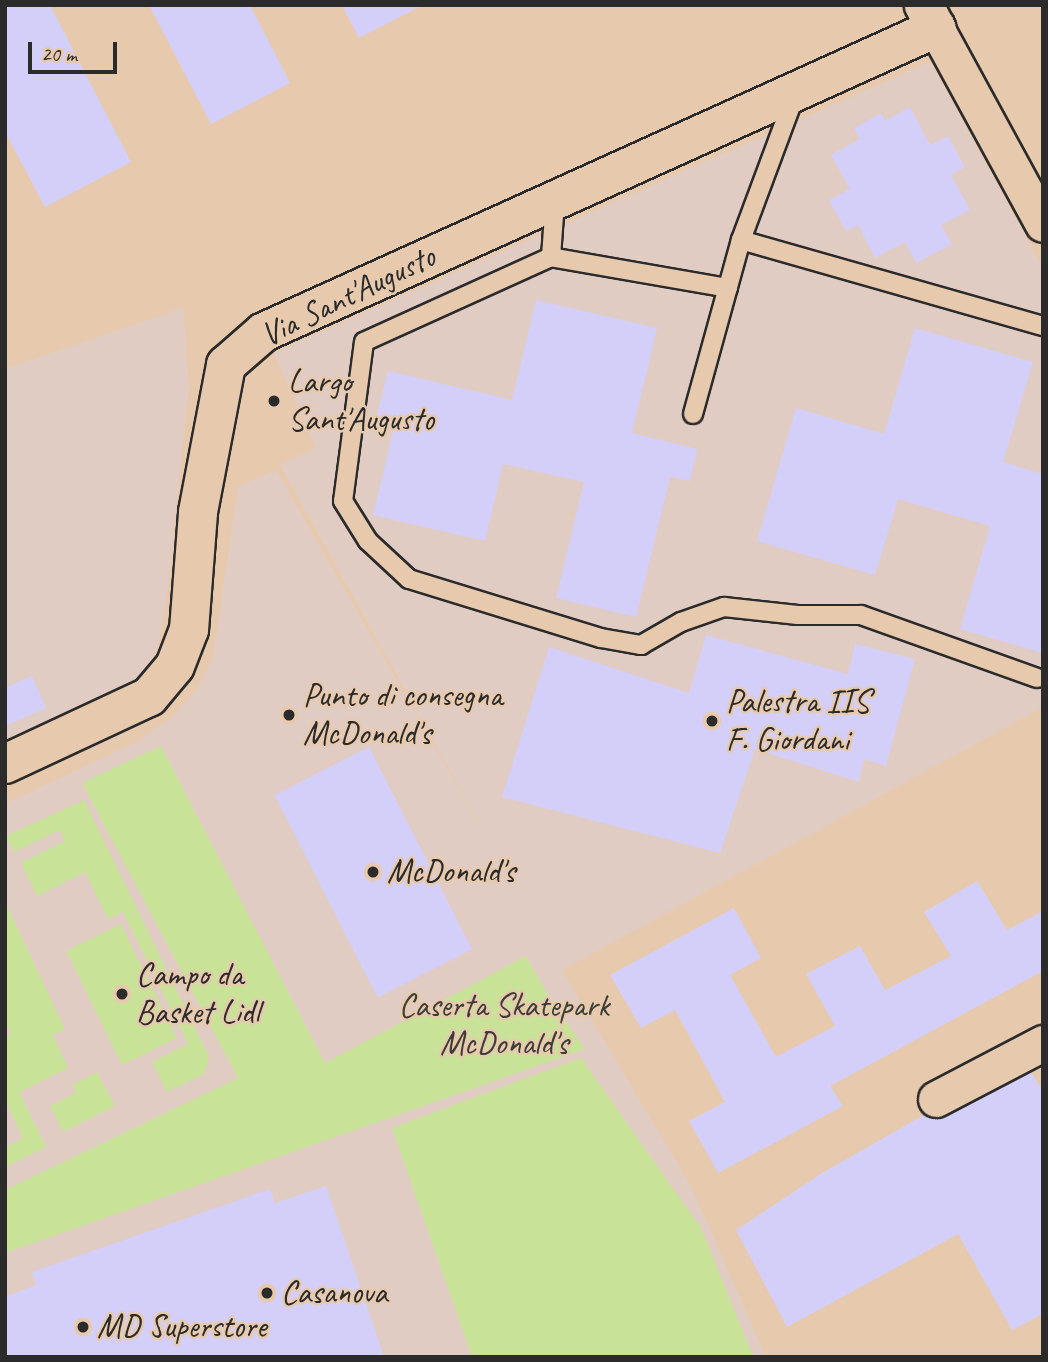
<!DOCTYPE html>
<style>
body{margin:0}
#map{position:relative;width:1048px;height:1362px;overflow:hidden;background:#e7caae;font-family:Caveat,sans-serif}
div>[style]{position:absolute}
.built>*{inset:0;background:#e1ccc4}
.green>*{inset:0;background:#c8e298;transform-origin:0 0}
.building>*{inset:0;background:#d3cff8;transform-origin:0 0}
.roads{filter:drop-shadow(2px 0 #2b2b2b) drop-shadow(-2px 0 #2b2b2b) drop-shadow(0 2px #2b2b2b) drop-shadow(0 -2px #2b2b2b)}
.lane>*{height:18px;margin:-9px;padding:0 9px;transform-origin:9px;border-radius:9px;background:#e7caae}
.street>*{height:35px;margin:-17.5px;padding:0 17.5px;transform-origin:17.5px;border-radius:17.5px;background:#e7caae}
.secondary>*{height:38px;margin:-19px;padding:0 19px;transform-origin:19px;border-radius:19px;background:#e7caae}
.dots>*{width:19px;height:19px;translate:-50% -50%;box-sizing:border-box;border:4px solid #e7caae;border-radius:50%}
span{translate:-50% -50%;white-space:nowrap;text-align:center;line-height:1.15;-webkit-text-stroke:5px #e7caae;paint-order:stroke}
.street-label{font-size:33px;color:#2b2b2b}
.poi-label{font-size:33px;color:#2b2b2b}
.left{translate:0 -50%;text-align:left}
.park-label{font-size:33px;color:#3b3d36}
.frame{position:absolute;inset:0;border:7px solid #2b2b2b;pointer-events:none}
.scale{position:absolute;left:28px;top:42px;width:89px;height:32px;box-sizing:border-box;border:4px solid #2b2b2b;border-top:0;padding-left:9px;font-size:21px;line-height:24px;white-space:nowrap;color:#2b2b2b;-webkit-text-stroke:5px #e7caae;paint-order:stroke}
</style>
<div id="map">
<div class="built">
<div style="clip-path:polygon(930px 62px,1043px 268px,1043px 707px,562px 970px,692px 1188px,766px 1357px,5px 1357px,5px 804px,139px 741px,173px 716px,197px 689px,213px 658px,238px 487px,276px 470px,510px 878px,280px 465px,316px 448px,274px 353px)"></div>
<div style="clip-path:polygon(183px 308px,189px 387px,167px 594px,157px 650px,137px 681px,5px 740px,5px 369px)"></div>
</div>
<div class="green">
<div style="clip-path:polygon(161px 746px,325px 1063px,526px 956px,549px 997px,585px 1049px,5px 1253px,5px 1190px,238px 1078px,82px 783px)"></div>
<div style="clip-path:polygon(84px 800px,209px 1057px,204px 1074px,167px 1092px,152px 1062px,188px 1044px,123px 912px,108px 919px,85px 872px,37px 896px,21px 863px,65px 841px,60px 830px,14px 852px,6px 836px)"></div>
<div style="clip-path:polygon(5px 902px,65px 1029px,53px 1035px,68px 1068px,19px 1092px,46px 1147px,5px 1167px,5px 1148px,23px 1138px,5px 1099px,5px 1037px,11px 1034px,5px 1021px)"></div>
<div style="left:121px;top:924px;width:127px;height:61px;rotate:64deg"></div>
<div style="clip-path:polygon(581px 1058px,701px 1228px,753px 1357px,472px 1357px,392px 1128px)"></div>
<div style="clip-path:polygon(97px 1072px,115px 1106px,63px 1132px,50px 1106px,76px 1093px,72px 1085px)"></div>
</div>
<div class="building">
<div style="clip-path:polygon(5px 5px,50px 5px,131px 162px,45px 207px,5px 132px)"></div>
<div style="clip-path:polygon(149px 5px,250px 5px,290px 83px,211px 124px)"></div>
<div style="clip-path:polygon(342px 5px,423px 5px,359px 38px)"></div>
<div style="clip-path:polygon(910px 107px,930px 145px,948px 136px,965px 167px,951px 175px,970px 210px,941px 225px,952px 244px,916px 263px,905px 242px,875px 258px,858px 225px,846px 231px,829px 200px,850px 189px,831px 155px,860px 139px,854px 128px,881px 113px,885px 121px)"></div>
<div style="clip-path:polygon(536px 300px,657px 328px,632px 433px,697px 449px,690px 481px,670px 477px,636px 617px,556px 598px,584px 482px,503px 464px,485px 541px,373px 515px,396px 419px,377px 415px,388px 371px,512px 400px)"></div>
<div style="clip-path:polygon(915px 328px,1033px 362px,1003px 462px,1043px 474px,1043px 653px,960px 629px,990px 526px,898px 499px,875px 575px,757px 541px,796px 408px,884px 434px)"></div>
<div style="clip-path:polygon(706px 635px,848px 674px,855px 644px,915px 659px,886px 766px,864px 759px,859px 782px,755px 749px,720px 853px,502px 797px,549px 647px,689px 693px)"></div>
<div style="clip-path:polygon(32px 676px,46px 708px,5px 726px,5px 688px)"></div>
<div style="left:369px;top:747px;width:227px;height:106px;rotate:63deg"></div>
<div style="clip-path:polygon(977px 881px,1007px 930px,1043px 911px,1043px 971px,830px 1086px,843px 1106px,718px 1173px,689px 1121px,725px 1102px,675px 1010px,641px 1028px,610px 975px,734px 908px,761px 958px,730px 975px,776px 1057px,835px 1026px,806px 974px,860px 946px,885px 990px,951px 956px,924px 912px)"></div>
<div style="clip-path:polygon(1031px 1072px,1043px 1091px,1043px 1314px,1012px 1330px,958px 1234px,787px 1327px,736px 1230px,822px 1173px,924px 1115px,934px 1119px,945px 1117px)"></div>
<div style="clip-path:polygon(326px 1186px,384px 1357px,5px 1357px,5px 1297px,36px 1285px,32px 1272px,270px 1189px,275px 1203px)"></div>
</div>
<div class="roads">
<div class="lane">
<div style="left:741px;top:240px;width:155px;rotate:-69.6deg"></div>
<div style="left:551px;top:257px;width:56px;rotate:-85.9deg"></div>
<div style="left:728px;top:288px;width:180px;rotate:-170.1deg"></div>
<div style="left:551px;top:257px;width:205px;rotate:155.6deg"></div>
<div style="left:364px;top:342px;width:160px;rotate:97.5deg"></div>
<div style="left:343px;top:501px;width:47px;rotate:58deg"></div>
<div style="left:368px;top:541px;width:56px;rotate:42.8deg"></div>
<div style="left:409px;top:579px;width:201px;rotate:17.1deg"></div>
<div style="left:601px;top:638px;width:41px;rotate:9.9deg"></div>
<div style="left:641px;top:645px;width:46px;rotate:-29.9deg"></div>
<div style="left:681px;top:622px;width:46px;rotate:-19.2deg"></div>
<div style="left:724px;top:607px;width:74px;rotate:6.2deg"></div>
<div style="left:798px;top:615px;width:63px"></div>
<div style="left:861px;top:615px;width:187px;rotate:19.7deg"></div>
<div style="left:693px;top:414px;width:180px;rotate:-74.6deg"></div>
<div style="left:741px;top:240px;width:314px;rotate:15.9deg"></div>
</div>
<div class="street">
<div style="left:936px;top:28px;width:223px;rotate:61.4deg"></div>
<div style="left:936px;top:1099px;width:121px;rotate:-27.6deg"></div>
</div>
<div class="secondary">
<div style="left:5px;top:764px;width:159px;rotate:-25deg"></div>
<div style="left:149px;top:697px;width:40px;rotate:-50deg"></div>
<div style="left:175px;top:666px;width:39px;rotate:-69deg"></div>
<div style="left:189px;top:630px;width:118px;rotate:-85.6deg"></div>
<div style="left:198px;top:512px;width:150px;rotate:-79.2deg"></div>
<div style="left:226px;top:365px;width:50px;rotate:-41deg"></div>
<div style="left:264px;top:332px;width:738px;rotate:-24.34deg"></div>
<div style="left:936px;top:28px;width:26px;rotate:-118deg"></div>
</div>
</div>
<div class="dots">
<div style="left:274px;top:401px;background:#2b2b2b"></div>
<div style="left:289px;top:715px;background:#2b2b2b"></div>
<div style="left:712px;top:721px;background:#2b2b2b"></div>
<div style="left:373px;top:872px;background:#2b2b2b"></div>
<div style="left:122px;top:994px;background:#2b2b2b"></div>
<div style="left:267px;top:1293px;background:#2b2b2b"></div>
<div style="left:83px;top:1327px;background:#2b2b2b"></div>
</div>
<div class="street-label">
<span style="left:348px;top:296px;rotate:-26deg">Via Sant'Augusto</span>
</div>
<div class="poi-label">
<span class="left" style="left:288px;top:401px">Largo<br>Sant'Augusto</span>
<span class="left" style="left:303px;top:715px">Punto di consegna<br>McDonald's</span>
<span class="left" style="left:726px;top:721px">Palestra IIS<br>F. Giordani</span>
<span class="left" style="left:387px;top:872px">McDonald's</span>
<span class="left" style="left:136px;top:994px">Campo da<br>Basket Lidl</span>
<span class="left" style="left:281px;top:1293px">Casanova</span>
<span class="left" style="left:97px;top:1327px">MD Superstore</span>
</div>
<div class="park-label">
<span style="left:504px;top:1025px">Caserta Skatepark<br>McDonald's</span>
</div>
<div class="frame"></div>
<div class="scale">20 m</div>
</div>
